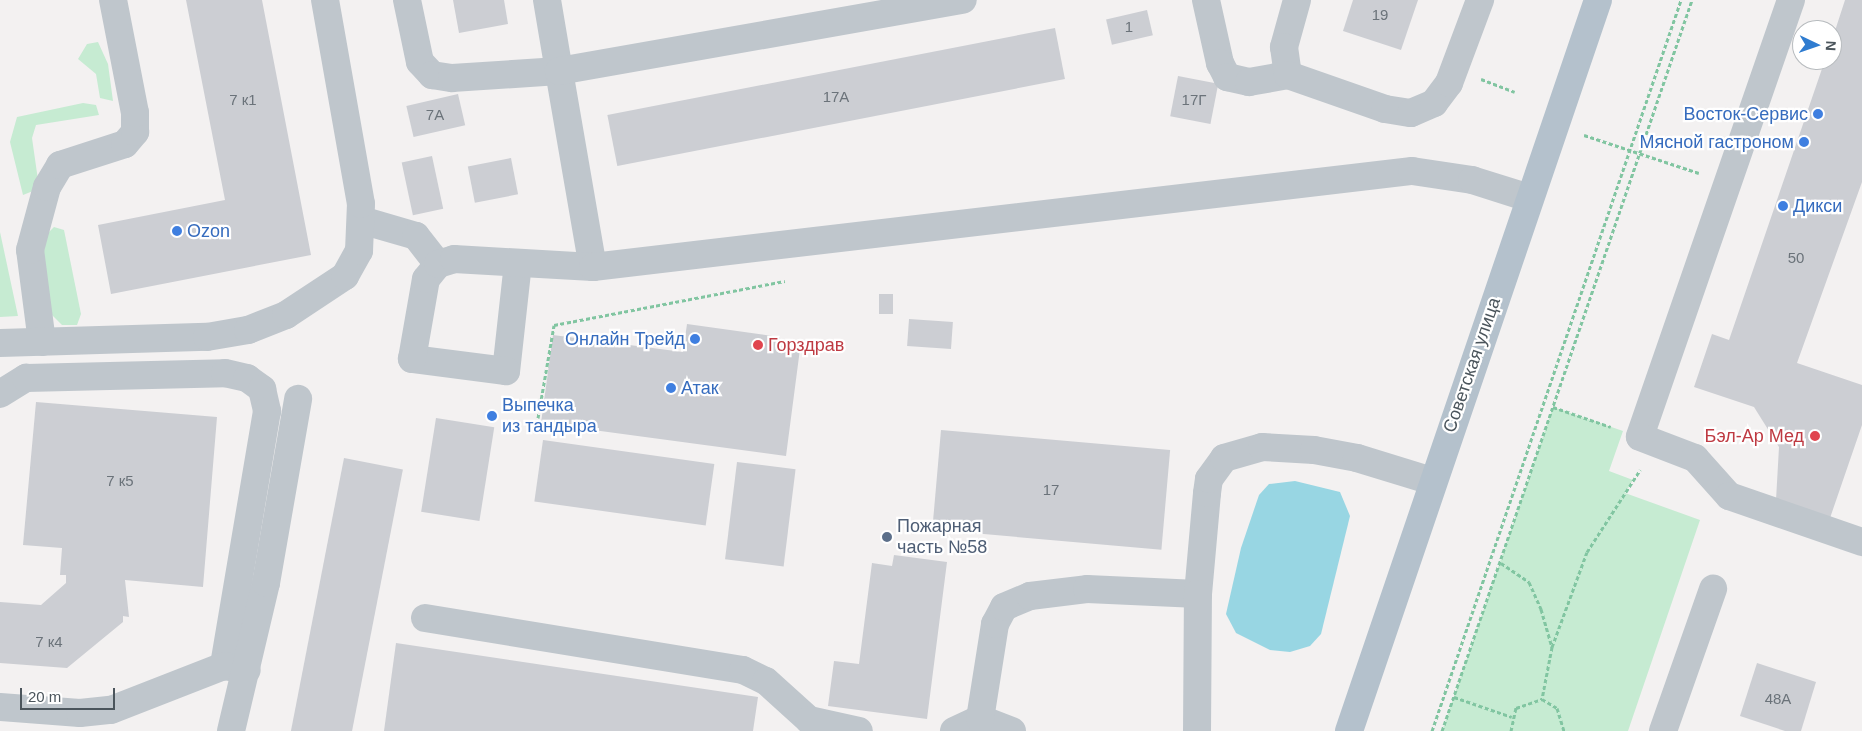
<!DOCTYPE html>
<meta charset="utf-8">
<style>
body{margin:0}
#map{position:relative;width:1862px;height:731px;overflow:hidden;background:#f3f1f1;font-family:Arial,sans-serif}
div>[style]{position:absolute}
.green>*{inset:0;background:#c6ebd2}
.water>*{inset:0;background:#98d6e3}
.building>*{inset:0;background:#ccced3;transform-origin:0 0}
.path>*{height:3px;margin-top:-1.5px;transform-origin:0;background:repeating-linear-gradient(90deg,#81c5a1 0 4px,transparent 0 6.5px)}
.minor>*{height:28px;margin:-14px;padding:0 14px;transform-origin:14px;border-radius:14px;background:#bfc6cc}
.major>*{height:28px;margin:-14px;padding:0 14px;transform-origin:14px;border-radius:14px;background:#b4c1cc}
.dots>*{width:14px;height:14px;translate:-50% -50%;box-sizing:border-box;border:2px solid #fff;border-radius:50%}
span{translate:-50% -50%;white-space:nowrap;text-align:center;line-height:1.15;-webkit-text-stroke:4.5px #fff;paint-order:stroke}
.number-label{font-size:15px;color:#6b737a}
.number-label span{-webkit-text-stroke-width:0}
.shop-label{font-size:18px;color:#366cbe}
.right{translate:-100% -50%;text-align:right}
.left{translate:0 -50%;text-align:left}
.health-label{font-size:18px;color:#be3a42}
.street-label{font-size:18px;color:#4b555c}
.service-label{font-size:18px;color:#4e5e75}
.north{position:absolute;left:1792px;top:20px;width:50px;height:50px;box-sizing:border-box;background:#fff;border:1px solid #b7bbbe;border-radius:50%;rotate:93deg;font-size:14px;font-weight:700;line-height:20px;text-align:center;color:#4b555c}
.north::after{content:'';display:block;margin:auto;width:18px;height:22px;background:#2f7cd0;clip-path:polygon(50% 0,100% 100%,50% 72%,0 100%)}
.scale{position:absolute;left:20px;top:688px;width:95px;height:22px;box-sizing:border-box;border:2px solid #4b555c;border-top:0;padding-left:6px;font-size:15px;line-height:18px;white-space:nowrap;color:#4b555c;-webkit-text-stroke:4px #fff;paint-order:stroke}
</style>
<div id="map">
<div class="green">
<div style="clip-path:polygon(98px 42px,108px 64px,113px 101px,100px 98px,96px 74px,78px 59px,87px 44px)"></div>
<div style="clip-path:polygon(83px 103px,96px 105px,99px 115px,36px 125px,32px 138px,38px 180px,33px 191px,23px 195px,10px 142px,17px 117px)"></div>
<div style="clip-path:polygon(54px 227px,64px 230px,81px 314px,77px 325px,62px 325px,52px 315px,43px 259px,46px 235px)"></div>
<div style="clip-path:polygon(0 232px,18px 316px,0 317px)"></div>
<div style="clip-path:polygon(1553px 407px,1623px 431px,1609px 471px,1633px 480px,1625px 493px,1700px 520px,1628px 731px,1442px 731px)"></div>
</div>
<div class="water">
<div style="clip-path:polygon(1295px 481px,1340px 492px,1350px 516px,1321px 634px,1310px 646px,1290px 652px,1270px 650px,1236px 633px,1226px 614px,1241px 548px,1259px 495px,1269px 484px)"></div>
</div>
<div class="building">
<div style="clip-path:polygon(186px 0,262px 0,311px 255px,111px 294px,98px 225px,225px 200px)"></div>
<div style="clip-path:polygon(453px 0,504px 0,508px 24px,459px 33px)"></div>
<div style="clip-path:polygon(1353px 0,1418px 0,1401px 50px,1343px 31px)"></div>
<div style="clip-path:polygon(1845px 0,1862px 0,1862px 182px,1797px 363px,1862px 385px,1862px 425px,1830px 518px,1776px 500px,1779px 447px,1754px 407px,1694px 387px,1712px 334px,1729px 340px,1825px 60px,1832px 60px,1832px 40px)"></div>
<div style="left:1147px;top:10px;width:26px;height:42px;rotate:77deg"></div>
<div style="left:1055px;top:28px;width:52px;height:456px;rotate:79deg"></div>
<div style="left:1178px;top:76px;width:41px;height:41px;rotate:11deg"></div>
<div style="left:458px;top:94px;width:32px;height:53px;rotate:77deg"></div>
<div style="left:432px;top:156px;width:54px;height:31px;rotate:78deg"></div>
<div style="left:511px;top:158px;width:37px;height:44px;rotate:79deg"></div>
<div style="left:879px;top:294px;width:14px;height:20px"></div>
<div style="left:909px;top:319px;width:44px;height:27px;rotate:4deg"></div>
<div style="clip-path:polygon(687px 324px,780px 337px,778px 346px,800px 349px,786px 456px,541px 423px,553px 335px,683px 352px)"></div>
<div style="clip-path:polygon(36px 402px,217px 417px,203px 587px,125px 580px,129px 617px,123px 616px,123px 622px,67px 668px,0 663px,0 602px,41px 605px,66px 583px,66px 575px,60px 575px,62px 548px,23px 545px)"></div>
<div style="left:436px;top:418px;width:59px;height:95px;rotate:9deg"></div>
<div style="left:941px;top:430px;width:230px;height:100px;rotate:5deg"></div>
<div style="left:543px;top:440px;width:173px;height:62px;rotate:8deg"></div>
<div style="left:344px;top:458px;width:60px;height:279px;rotate:11deg"></div>
<div style="left:737px;top:462px;width:59px;height:98px;rotate:7deg"></div>
<div style="clip-path:polygon(894px 555px,947px 562px,927px 719px,828px 706px,834px 661px,859px 664px,872px 563px,892px 566px)"></div>
<div style="clip-path:polygon(396px 643px,758px 697px,753px 731px,384px 731px)"></div>
<div style="clip-path:polygon(1757px 663px,1816px 682px,1801px 731px,1785px 731px,1740px 716px)"></div>
</div>
<div class="path">
<div style="left:1481px;top:79px;width:36px;rotate:21deg"></div>
<div style="left:1584px;top:135px;width:121px;rotate:18.3deg"></div>
<div style="left:1553px;top:407px;width:61px;rotate:19deg"></div>
<div style="left:538px;top:418px;width:94px;rotate:-80.2deg"></div>
<div style="left:554px;top:325px;width:235px;rotate:-10.8deg"></div>
<div style="left:1501px;top:563px;width:34px;rotate:34deg"></div>
<div style="left:1529px;top:582px;width:30px;rotate:66deg"></div>
<div style="left:1541px;top:609px;width:40px;rotate:74deg"></div>
<div style="left:1552px;top:647px;width:53px;rotate:100.9deg"></div>
<div style="left:1552px;top:647px;width:101px;rotate:-69.8deg"></div>
<div style="left:1587px;top:552px;width:98px;rotate:-57.1deg"></div>
<div style="left:1454px;top:697px;width:61px;rotate:19deg"></div>
<div style="left:1432px;top:731px;width:772px;rotate:-71.19deg"></div>
<div style="left:1442px;top:731px;width:773px;rotate:-71.12deg"></div>
<div style="left:1511px;top:731px;width:24px;rotate:-78deg"></div>
<div style="left:1516px;top:708px;width:28px;rotate:-19deg"></div>
<div style="left:1542px;top:699px;width:17px;rotate:31deg"></div>
<div style="left:1557px;top:708px;width:24px;rotate:73deg"></div>
</div>
<div class="minor">
<div style="left:407px;top:0;width:63px;rotate:78.2deg"></div>
<div style="left:420px;top:62px;width:18px;rotate:47deg"></div>
<div style="left:432px;top:75px;width:20px;rotate:9deg"></div>
<div style="left:452px;top:78px;width:107px;rotate:-3.7deg"></div>
<div style="left:559px;top:71px;width:199px;rotate:80.2deg"></div>
<div style="left:547px;top:0;width:72px;rotate:80.4deg"></div>
<div style="left:559px;top:71px;width:410px;rotate:-10deg"></div>
<div style="left:1206px;top:0;width:65px;rotate:77.5deg"></div>
<div style="left:1220px;top:63px;width:16px;rotate:63deg"></div>
<div style="left:1227px;top:77px;width:23px;rotate:13deg"></div>
<div style="left:1249px;top:82px;width:40px;rotate:-10deg"></div>
<div style="left:1297px;top:0;width:49px;rotate:105.5deg"></div>
<div style="left:1284px;top:47px;width:28px;rotate:82deg"></div>
<div style="left:1288px;top:75px;width:103px;rotate:19.3deg"></div>
<div style="left:1385px;top:109px;width:26px;rotate:9deg"></div>
<div style="left:1411px;top:113px;width:25px;rotate:-23deg"></div>
<div style="left:1434px;top:103px;width:25px;rotate:-53deg"></div>
<div style="left:1449px;top:83px;width:89px;rotate:-69.5deg"></div>
<div style="left:1791px;top:0;width:462px;rotate:109.1deg"></div>
<div style="left:1640px;top:437px;width:59px;rotate:20.9deg"></div>
<div style="left:1695px;top:458px;width:51px;rotate:48.2deg"></div>
<div style="left:1729px;top:496px;width:141px;rotate:19.1deg"></div>
<div style="left:361px;top:220px;width:57px;rotate:16.2deg"></div>
<div style="left:416px;top:236px;width:36px;rotate:52deg"></div>
<div style="left:518px;top:263px;width:109px;rotate:96.3deg"></div>
<div style="left:506px;top:371px;width:95px;rotate:-172.7deg"></div>
<div style="left:412px;top:359px;width:81px;rotate:-80.1deg"></div>
<div style="left:426px;top:279px;width:19px;rotate:-51deg"></div>
<div style="left:438px;top:264px;width:17px;rotate:-17deg"></div>
<div style="left:454px;top:259px;width:139px;rotate:3.3deg"></div>
<div style="left:593px;top:267px;width:825px;rotate:-6.69deg"></div>
<div style="left:1412px;top:171px;width:61px;rotate:8.5deg"></div>
<div style="left:1472px;top:180px;width:60px;rotate:17.5deg"></div>
<div style="left:42px;top:342px;width:93px;rotate:-97.4deg"></div>
<div style="left:30px;top:250px;width:65px;rotate:-74.9deg"></div>
<div style="left:47px;top:187px;width:26px;rotate:-59deg"></div>
<div style="left:60px;top:165px;width:68px;rotate:-17.9deg"></div>
<div style="left:125px;top:144px;width:16px;rotate:-50deg"></div>
<div style="left:135px;top:132px;width:19px;rotate:-90deg"></div>
<div style="left:135px;top:113px;width:115px;rotate:-101deg"></div>
<div style="left:0;top:343px;width:207px;rotate:-1.7deg"></div>
<div style="left:207px;top:337px;width:42px;rotate:-9.7deg"></div>
<div style="left:248px;top:330px;width:41px;rotate:-21.5deg"></div>
<div style="left:286px;top:315px;width:71px;rotate:-33.5deg"></div>
<div style="left:345px;top:276px;width:29px;rotate:-61deg"></div>
<div style="left:359px;top:251px;width:47px;rotate:-87.6deg"></div>
<div style="left:361px;top:204px;width:207px;rotate:-100deg"></div>
<div style="left:0;top:394px;width:31px;rotate:-32deg"></div>
<div style="left:26px;top:378px;width:199px;rotate:-1.4deg"></div>
<div style="left:225px;top:373px;width:23px;rotate:13deg"></div>
<div style="left:247px;top:378px;width:19px;rotate:36deg"></div>
<div style="left:262px;top:389px;width:23px;rotate:77deg"></div>
<div style="left:267px;top:411px;width:259px;rotate:99.6deg"></div>
<div style="left:224px;top:666px;width:23px;rotate:10deg"></div>
<div style="left:425px;top:618px;width:322px;rotate:9.3deg"></div>
<div style="left:743px;top:670px;width:25px;rotate:26deg"></div>
<div style="left:766px;top:681px;width:58px;rotate:42.2deg"></div>
<div style="left:809px;top:720px;width:51px;rotate:12.4deg"></div>
<div style="left:0;top:707px;width:80px;rotate:4.3deg"></div>
<div style="left:80px;top:713px;width:31px;rotate:-6deg"></div>
<div style="left:111px;top:710px;width:121px;rotate:-21.3deg"></div>
<div style="left:231px;top:731px;width:152px;rotate:-76.7deg"></div>
<div style="left:266px;top:583px;width:187px;rotate:-80.1deg"></div>
<div style="left:954px;top:731px;width:29px;rotate:-25deg"></div>
<div style="left:1012px;top:731px;width:34px;rotate:-159deg"></div>
<div style="left:980px;top:719px;width:96px;rotate:-81deg"></div>
<div style="left:995px;top:624px;width:19px;rotate:-62deg"></div>
<div style="left:1004px;top:607px;width:28px;rotate:-23deg"></div>
<div style="left:1030px;top:596px;width:57px;rotate:-7deg"></div>
<div style="left:1087px;top:589px;width:111px;rotate:2.6deg"></div>
<div style="left:1198px;top:594px;width:101px;rotate:-84.9deg"></div>
<div style="left:1207px;top:493px;width:14px;rotate:-82deg"></div>
<div style="left:1209px;top:479px;width:26px;rotate:-54deg"></div>
<div style="left:1224px;top:458px;width:40px;rotate:-16deg"></div>
<div style="left:1262px;top:447px;width:52px;rotate:3.3deg"></div>
<div style="left:1314px;top:450px;width:44px;rotate:10.5deg"></div>
<div style="left:1357px;top:458px;width:78px;rotate:17deg"></div>
<div style="left:1197px;top:731px;width:137px;rotate:-89.6deg"></div>
<div style="left:1663px;top:731px;width:151px;rotate:-70.6deg"></div>
</div>
<div class="major">
<div style="left:1349px;top:731px;width:772px;rotate:-71.19deg"></div>
</div>
<div class="dots">
<div style="left:1818px;top:114px;background:#3f7fe0"></div>
<div style="left:1804px;top:142px;background:#3f7fe0"></div>
<div style="left:1783px;top:206px;background:#3f7fe0"></div>
<div style="left:177px;top:231px;background:#3f7fe0"></div>
<div style="left:695px;top:339px;background:#3f7fe0"></div>
<div style="left:758px;top:345px;background:#e0444e"></div>
<div style="left:671px;top:388px;background:#3f7fe0"></div>
<div style="left:492px;top:416px;background:#3f7fe0"></div>
<div style="left:1815px;top:436px;background:#e0444e"></div>
<div style="left:887px;top:537px;background:#5c6f8a"></div>
</div>
<div class="number-label">
<span style="left:1380px;top:15px">19</span>
<span style="left:1129px;top:27px">1</span>
<span style="left:836px;top:97px">17А</span>
<span style="left:243px;top:100px">7 к1</span>
<span style="left:1194px;top:100px">17Г</span>
<span style="left:435px;top:115px">7А</span>
<span style="left:1796px;top:258px">50</span>
<span style="left:120px;top:481px">7 к5</span>
<span style="left:1051px;top:490px">17</span>
<span style="left:49px;top:642px">7 к4</span>
<span style="left:1778px;top:699px">48А</span>
</div>
<div class="shop-label">
<span class="right" style="left:1808px;top:114px">Восток-Сервис</span>
<span class="right" style="left:1794px;top:142px">Мясной гастроном</span>
<span class="left" style="left:1793px;top:206px">Дикси</span>
<span class="left" style="left:187px;top:231px">Ozon</span>
<span class="right" style="left:685px;top:339px">Онлайн Трейд</span>
<span class="left" style="left:681px;top:388px">Атак</span>
<span class="left" style="left:502px;top:416px">Выпечка<br>из тандыра</span>
</div>
<div class="health-label">
<span class="left" style="left:768px;top:345px">Горздрав</span>
<span class="right" style="left:1804px;top:436px">Бэл-Ар Мед</span>
</div>
<div class="street-label">
<span style="left:1472px;top:365px;rotate:-71deg">Советская улица</span>
</div>
<div class="service-label">
<span class="left" style="left:897px;top:537px">Пожарная<br>часть №58</span>
</div>
<div class="north">N</div>
<div class="scale">20 m</div>
</div>
